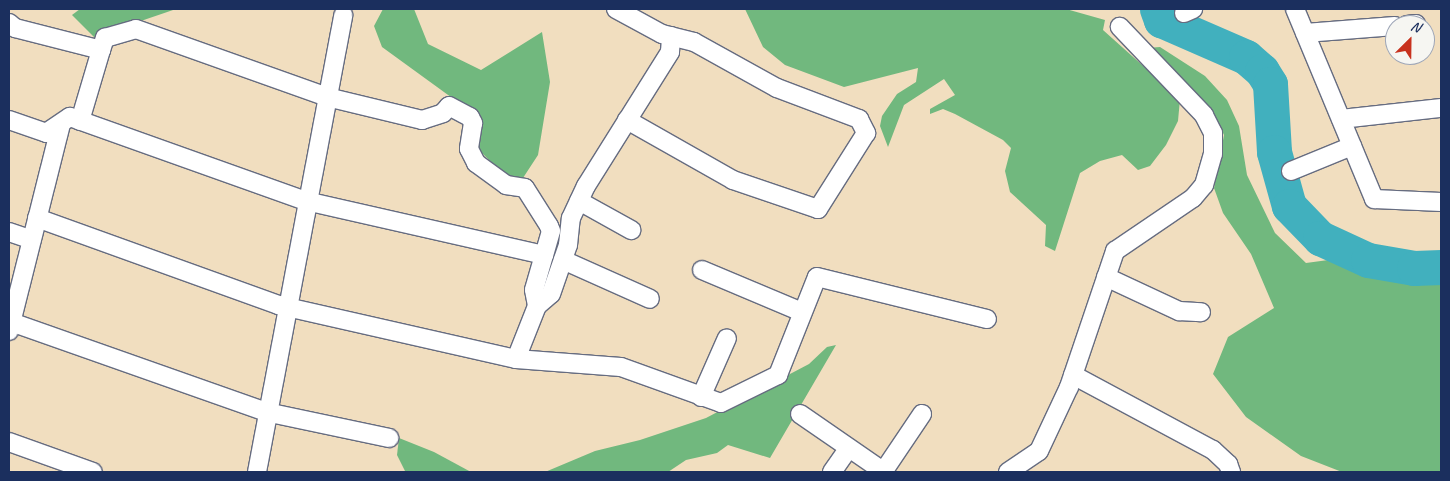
<!DOCTYPE html>
<style>
body{margin:0}
#map{position:relative;width:1450px;height:481px;overflow:hidden;background:#f1debf;font-family:Caveat,sans-serif}
div>[style]{position:absolute}
.forest>*{inset:0;background:#71b87e}
.river>*{height:35px;margin:-17.5px;padding:0 17.5px;transform-origin:17.5px;border-radius:17.5px;background:#41b0be}
.roads{filter:drop-shadow(1px 0 #666c80) drop-shadow(-1px 0 #666c80) drop-shadow(0 1px #666c80) drop-shadow(0 -1px #666c80)}
.street>*{height:18px;margin:-9px;padding:0 9px;transform-origin:9px;border-radius:9px;background:#fff}
span{translate:-50% -50%;white-space:nowrap;text-align:center;line-height:1.15;-webkit-text-stroke:4px #f6f6f2;paint-order:stroke}
.frame{position:absolute;inset:0;border:10px solid #1b2f5e;pointer-events:none}
.north{position:absolute;left:1385px;top:15px;width:50px;height:50px;box-sizing:border-box;background:#f6f6f2;border:1px solid #9ea6b7;border-radius:50%;rotate:23deg;font-size:14px;font-weight:700;line-height:20px;text-align:center;color:#1b2f5e}
.north::after{content:'';display:block;margin:auto;width:18px;height:22px;background:#c8321e;clip-path:polygon(50% 0,100% 100%,50% 72%,0 100%)}
</style>
<div id="map">
<div class="forest">
<div style="clip-path:polygon(80px 9px,176px 9px,94px 37px,72px 15px)"></div>
<div style="clip-path:polygon(383px 9px,414px 9px,428px 44px,481px 70px,542px 32px,550px 82px,538px 155px,521px 181px,502px 173px,474px 145px,477px 116px,382px 47px,374px 26px)"></div>
<div style="clip-path:polygon(745px 9px,1066px 9px,1105px 20px,1103px 30px,1180px 99px,1178px 121px,1166px 145px,1150px 166px,1138px 170px,1122px 155px,1100px 161px,1080px 173px,1055px 251px,1045px 246px,1046px 225px,1010px 192px,1005px 171px,1011px 148px,1003px 140px,955px 114px,943px 109px,930px 114px,930px 109px,955px 95px,944px 79px,904px 105px,888px 147px,880px 126px,882px 116px,897px 94px,916px 82px,918px 68px,844px 87px,785px 65px,763px 47px)"></div>
<div style="clip-path:polygon(1160px 47px,1205px 76px,1227px 100px,1239px 126px,1247px 175px,1275px 233px,1306px 263px,1343px 258px,1417px 284px,1441px 279px,1441px 472px,1342px 472px,1301px 456px,1246px 417px,1213px 374px,1228px 337px,1274px 308px,1251px 254px,1223px 213px,1214px 188px,1224px 135px,1211px 109px,1147px 48px)"></div>
<div style="clip-path:polygon(836px 345px,770px 458px,728px 445px,717px 453px,686px 460px,668px 472px,545px 472px,595px 451px,640px 440px,706px 418px,809px 364px,827px 347px)"></div>
<div style="clip-path:polygon(399px 438px,434px 452px,471px 472px,405px 471px,397px 455px)"></div>
</div>
<div class="river">
<div style="left:1157px;top:9px;width:12px;rotate:70deg"></div>
<div style="left:1161px;top:20px;width:93px;rotate:23.5deg"></div>
<div style="left:1246px;top:57px;width:21px;rotate:41deg"></div>
<div style="left:1262px;top:71px;width:15px;rotate:58deg"></div>
<div style="left:1270px;top:84px;width:68px;rotate:86.6deg"></div>
<div style="left:1274px;top:152px;width:56px;rotate:74.5deg"></div>
<div style="left:1289px;top:206px;width:45px;rotate:45.9deg"></div>
<div style="left:1320px;top:238px;width:53px;rotate:24.6deg"></div>
<div style="left:1368px;top:260px;width:47px;rotate:9.9deg"></div>
<div style="left:1414px;top:268px;width:27px;rotate:-2deg"></div>
</div>
<div class="roads">
<div class="street">
<div style="left:616px;top:9px;width:52px;rotate:28.5deg"></div>
<div style="left:662px;top:34px;width:33px;rotate:14deg"></div>
<div style="left:694px;top:42px;width:95px;rotate:29deg"></div>
<div style="left:777px;top:88px;width:88px;rotate:20.7deg"></div>
<div style="left:859px;top:119px;width:16px;rotate:63deg"></div>
<div style="left:866px;top:133px;width:90px;rotate:122.3deg"></div>
<div style="left:818px;top:209px;width:90px;rotate:-161.2deg"></div>
<div style="left:733px;top:180px;width:122px;rotate:-150.5deg"></div>
<div style="left:1295px;top:9px;width:206px;rotate:67.4deg"></div>
<div style="left:1374px;top:199px;width:67px;rotate:2.6deg"></div>
<div style="left:1184px;top:13px;width:10px;rotate:-24deg"></div>
<div style="left:9px;top:23px;width:8px;rotate:40deg"></div>
<div style="left:15px;top:28px;width:89px;rotate:14.3deg"></div>
<div style="left:101px;top:50px;width:74px;rotate:106.5deg"></div>
<div style="left:1407px;top:25px;width:9px;rotate:-6deg"></div>
<div style="left:1305px;top:33px;width:90px;rotate:-4.4deg"></div>
<div style="left:101px;top:50px;width:13px;rotate:-72deg"></div>
<div style="left:105px;top:38px;width:32px;rotate:-16deg"></div>
<div style="left:136px;top:29px;width:203px;rotate:19.6deg"></div>
<div style="left:327px;top:97px;width:98px;rotate:13.6deg"></div>
<div style="left:422px;top:120px;width:22px;rotate:-18deg"></div>
<div style="left:443px;top:113px;width:9px;rotate:-49deg"></div>
<div style="left:449px;top:106px;width:24px;rotate:28deg"></div>
<div style="left:470px;top:117px;width:7px;rotate:63deg"></div>
<div style="left:473px;top:123px;width:26px;rotate:99deg"></div>
<div style="left:469px;top:149px;width:16px;rotate:63deg"></div>
<div style="left:476px;top:163px;width:37px;rotate:36deg"></div>
<div style="left:506px;top:185px;width:19px;rotate:9deg"></div>
<div style="left:525px;top:188px;width:45px;rotate:57.7deg"></div>
<div style="left:549px;top:226px;width:5px;rotate:68deg"></div>
<div style="left:551px;top:231px;width:25px;rotate:106deg"></div>
<div style="left:1341px;top:119px;width:101px;rotate:-6.3deg"></div>
<div style="left:9px;top:120px;width:39px;rotate:19deg"></div>
<div style="left:46px;top:133px;width:29px;rotate:-34deg"></div>
<div style="left:70px;top:117px;width:251px;rotate:19.6deg"></div>
<div style="left:306px;top:201px;width:244px;rotate:12.8deg"></div>
<div style="left:544px;top:255px;width:36px;rotate:106deg"></div>
<div style="left:534px;top:290px;width:16px;rotate:79deg"></div>
<div style="left:1291px;top:171px;width:66px;rotate:-22.3deg"></div>
<div style="left:579px;top:201px;width:60px;rotate:29.1deg"></div>
<div style="left:37px;top:218px;width:256px;rotate:19.8deg"></div>
<div style="left:278px;top:305px;width:244px;rotate:12.8deg"></div>
<div style="left:516px;top:359px;width:57px;rotate:-68.4deg"></div>
<div style="left:537px;top:306px;width:18px;rotate:-41deg"></div>
<div style="left:551px;top:294px;width:52px;rotate:-70.9deg"></div>
<div style="left:568px;top:245px;width:27px;rotate:-84deg"></div>
<div style="left:571px;top:218px;width:35px;rotate:-65deg"></div>
<div style="left:586px;top:186px;width:158px;rotate:-57.9deg"></div>
<div style="left:670px;top:52px;width:16px;rotate:-86deg"></div>
<div style="left:9px;top:232px;width:24px;rotate:19deg"></div>
<div style="left:563px;top:260px;width:95px;rotate:24.1deg"></div>
<div style="left:702px;top:270px;width:108px;rotate:22.8deg"></div>
<div style="left:1106px;top:277px;width:81px;rotate:25deg"></div>
<div style="left:1179px;top:311px;width:22px;rotate:3deg"></div>
<div style="left:11px;top:322px;width:270px;rotate:19.4deg"></div>
<div style="left:266px;top:412px;width:126px;rotate:11.9deg"></div>
<div style="left:9px;top:331px;width:213px;rotate:-75.9deg"></div>
<div style="left:516px;top:359px;width:105px;rotate:4.4deg"></div>
<div style="left:621px;top:367px;width:106px;rotate:19.8deg"></div>
<div style="left:721px;top:403px;width:64px;rotate:-26.2deg"></div>
<div style="left:778px;top:375px;width:105px;rotate:-68.3deg"></div>
<div style="left:817px;top:277px;width:175px;rotate:13.9deg"></div>
<div style="left:1073px;top:375px;width:159px;rotate:28.2deg"></div>
<div style="left:1213px;top:450px;width:21px;rotate:43deg"></div>
<div style="left:1228px;top:464px;width:9px;rotate:69deg"></div>
<div style="left:701px;top:397px;width:64px;rotate:-66.2deg"></div>
<div style="left:800px;top:414px;width:102px;rotate:34.6deg"></div>
<div style="left:9px;top:442px;width:89px;rotate:19.7deg"></div>
<div style="left:257px;top:472px;width:465px;rotate:-79.3deg"></div>
<div style="left:832px;top:472px;width:29px;rotate:-55deg"></div>
<div style="left:883px;top:472px;width:70px;rotate:-56.1deg"></div>
<div style="left:1008px;top:472px;width:37px;rotate:-34deg"></div>
<div style="left:1039px;top:451px;width:71px;rotate:-64.9deg"></div>
<div style="left:1069px;top:387px;width:144px;rotate:-71.3deg"></div>
<div style="left:1115px;top:251px;width:94px;rotate:-34.2deg"></div>
<div style="left:1193px;top:198px;width:17px;rotate:-50deg"></div>
<div style="left:1204px;top:185px;width:32px;rotate:-74deg"></div>
<div style="left:1213px;top:154px;width:21px;rotate:-90deg"></div>
<div style="left:1213px;top:133px;width:20px;rotate:-117deg"></div>
<div style="left:1204px;top:115px;width:122px;rotate:-133.7deg"></div>
</div>
</div>
<div class="frame"></div>
<div class="north">N</div>
</div>
